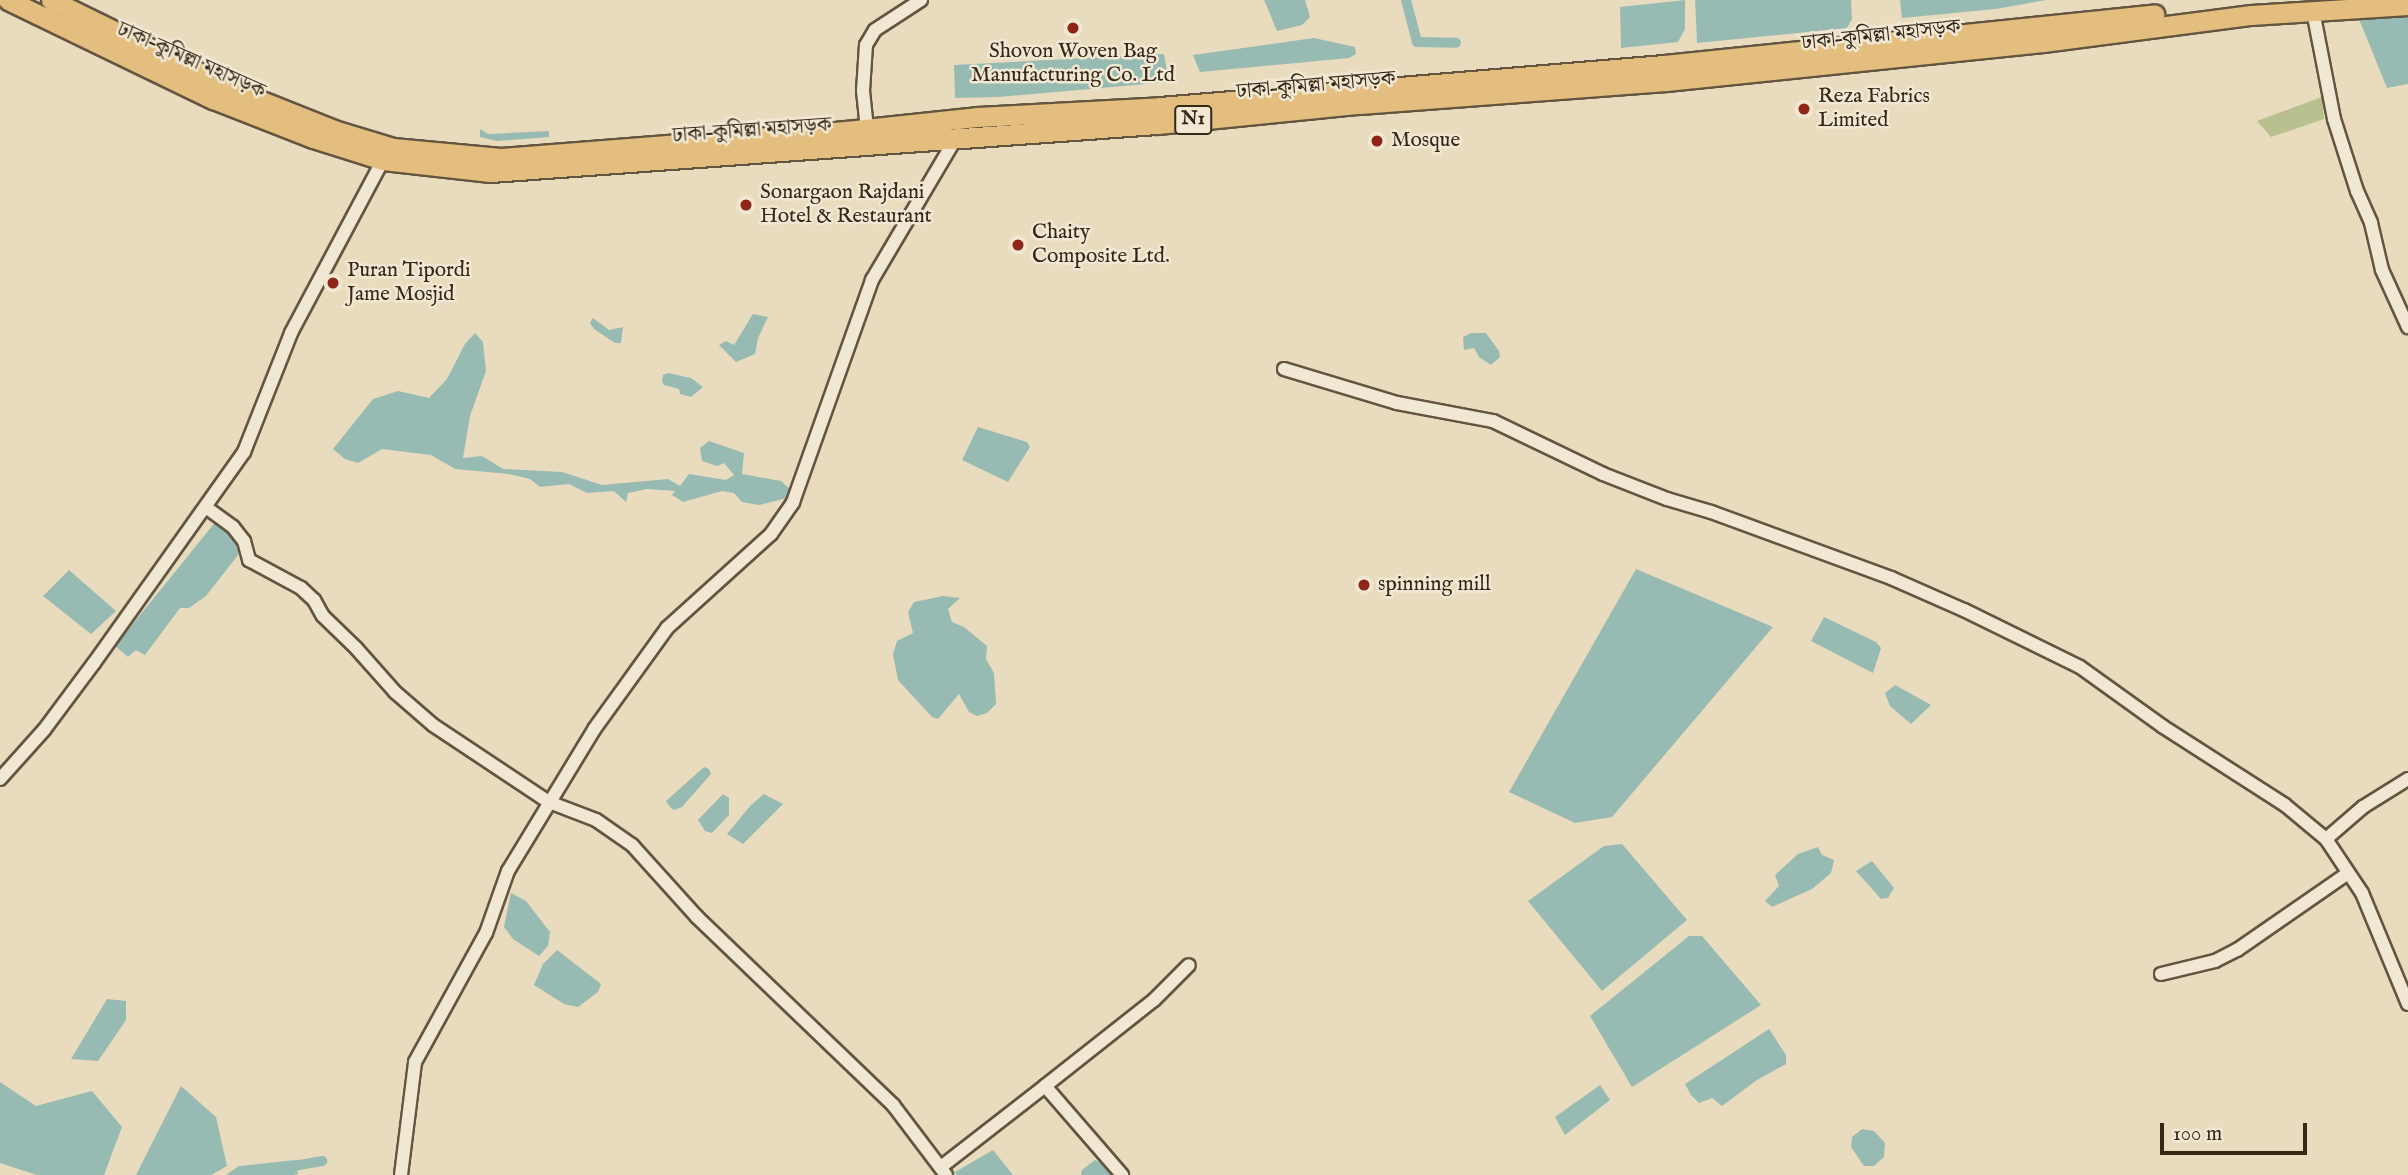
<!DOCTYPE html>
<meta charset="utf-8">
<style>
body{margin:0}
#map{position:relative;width:2408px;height:1175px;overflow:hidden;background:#e9dbbd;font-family:"IM FELL English","Noto Serif Bengali",serif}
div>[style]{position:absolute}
.green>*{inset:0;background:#b8c08f}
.water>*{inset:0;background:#97bbb3}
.canal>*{height:10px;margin:-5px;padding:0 5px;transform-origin:5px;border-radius:5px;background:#97bbb3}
.roads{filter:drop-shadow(2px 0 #635540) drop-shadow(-2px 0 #635540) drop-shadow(0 2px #635540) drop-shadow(0 -2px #635540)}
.minor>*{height:12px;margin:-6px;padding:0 6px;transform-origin:6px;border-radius:6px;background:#f1e8d4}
.highway>*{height:19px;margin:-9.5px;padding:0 9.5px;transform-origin:9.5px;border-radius:9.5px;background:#e4be7e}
.dots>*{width:19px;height:19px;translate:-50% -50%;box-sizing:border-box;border:4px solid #f1e8d4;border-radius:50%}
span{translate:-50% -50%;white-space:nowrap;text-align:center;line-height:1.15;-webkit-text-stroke:5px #f1e8d4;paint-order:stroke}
.shield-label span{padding:2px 5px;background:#f1e8d4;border:2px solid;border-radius:5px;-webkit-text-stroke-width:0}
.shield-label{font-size:19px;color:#362817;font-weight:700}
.street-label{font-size:21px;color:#362817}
.poi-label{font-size:21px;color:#362817}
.left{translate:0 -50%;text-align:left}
.scale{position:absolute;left:2160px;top:1123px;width:147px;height:32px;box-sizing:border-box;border:4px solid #362817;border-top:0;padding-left:9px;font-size:21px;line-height:24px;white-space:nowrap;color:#362817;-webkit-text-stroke:5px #f1e8d4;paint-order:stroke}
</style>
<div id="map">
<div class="green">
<div style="clip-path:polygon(2322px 97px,2324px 119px,2271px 137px,2257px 121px)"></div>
</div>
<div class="water">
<div style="clip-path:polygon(1264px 0,1305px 0,1310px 17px,1302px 25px,1277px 31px)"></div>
<div style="clip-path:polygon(1685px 0,1685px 29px,1678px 42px,1621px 48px,1620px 7px)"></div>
<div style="clip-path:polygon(1695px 0,1851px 0,1852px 19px,1847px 28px,1697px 43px)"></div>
<div style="clip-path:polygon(1900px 0,2046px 0,1996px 9px,1902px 18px)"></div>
<div style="clip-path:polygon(2408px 12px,2408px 84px,2387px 88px,2359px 19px)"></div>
<div style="clip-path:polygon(1314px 38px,1355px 47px,1356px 54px,1349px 58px,1200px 72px,1193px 55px)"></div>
<div style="clip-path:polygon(1164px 54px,1169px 82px,998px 97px,955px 98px,954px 65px)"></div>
<div style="clip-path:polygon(480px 129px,488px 134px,549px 131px,549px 137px,497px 141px,480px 137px)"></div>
<div style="clip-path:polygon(753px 314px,768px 317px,758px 338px,755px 354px,736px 362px,719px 345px,726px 341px,734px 345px)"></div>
<div style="clip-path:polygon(593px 318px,609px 330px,623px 327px,621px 343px,615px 343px,594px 329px,590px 323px)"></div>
<div style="clip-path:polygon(475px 333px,483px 342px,486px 371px,470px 416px,463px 458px,482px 456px,503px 469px,562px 472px,602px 485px,668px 479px,680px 486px,689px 474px,726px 480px,734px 475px,724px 463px,717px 466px,702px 461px,700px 448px,709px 441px,744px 453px,742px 474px,781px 481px,792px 491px,791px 497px,759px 505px,742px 502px,734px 493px,722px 491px,683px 502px,672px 495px,675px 491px,647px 489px,628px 493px,626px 502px,614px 491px,587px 493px,569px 484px,540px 487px,530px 479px,509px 474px,455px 469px,431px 455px,382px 449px,358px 463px,345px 459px,333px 449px,373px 399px,398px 391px,429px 398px,447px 379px,465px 344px)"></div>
<div style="clip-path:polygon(1471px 333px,1486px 333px,1499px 351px,1500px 357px,1491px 365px,1479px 357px,1474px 348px,1464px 350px,1463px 337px)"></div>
<div style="clip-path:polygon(668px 373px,691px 378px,703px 387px,691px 397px,680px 394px,679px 389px,664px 385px,662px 381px,663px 375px)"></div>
<div style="clip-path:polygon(978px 427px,1027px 442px,1030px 447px,1008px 482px,962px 460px)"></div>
<div style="clip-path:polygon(217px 520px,241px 543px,238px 555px,206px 596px,189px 608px,180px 608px,145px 655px,136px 650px,128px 657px,115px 646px)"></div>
<div style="clip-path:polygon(1636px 569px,1773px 627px,1612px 817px,1575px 823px,1509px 792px)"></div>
<div style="clip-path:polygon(69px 570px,116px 611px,91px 634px,43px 596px)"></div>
<div style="clip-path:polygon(943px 596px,960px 598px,948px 609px,952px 622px,964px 627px,987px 646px,986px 659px,994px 673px,996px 704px,987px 713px,977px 716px,969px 712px,959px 694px,938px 719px,932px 717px,898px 680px,893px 654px,897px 641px,913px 633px,908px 612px,914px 602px)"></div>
<div style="clip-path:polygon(1824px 617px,1876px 642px,1881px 648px,1873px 673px,1811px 641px)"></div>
<div style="clip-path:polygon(1895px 685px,1931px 705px,1911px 724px,1890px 706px,1885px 693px)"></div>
<div style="clip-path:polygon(704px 767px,709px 769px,711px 774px,682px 807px,674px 810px,670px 807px,666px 801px)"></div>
<div style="clip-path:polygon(723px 794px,729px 798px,729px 815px,712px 833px,705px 831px,698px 820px)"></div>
<div style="clip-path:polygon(764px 794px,783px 804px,743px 844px,727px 834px,751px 805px)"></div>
<div style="clip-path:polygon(1622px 844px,1687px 920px,1602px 991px,1528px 901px,1604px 846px)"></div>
<div style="clip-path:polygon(1818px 847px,1822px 855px,1834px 860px,1831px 873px,1812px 889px,1772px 907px,1765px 901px,1779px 886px,1775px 875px,1798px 854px)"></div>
<div style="clip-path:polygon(1872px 861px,1894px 888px,1888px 898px,1881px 899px,1856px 871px)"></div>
<div style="clip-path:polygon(511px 893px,526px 901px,550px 932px,548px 946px,539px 956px,513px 939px,504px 927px)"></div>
<div style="clip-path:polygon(1689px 936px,1702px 936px,1761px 1005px,1632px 1087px,1590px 1016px)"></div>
<div style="clip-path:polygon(557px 950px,601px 984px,598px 992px,578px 1007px,564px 1004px,534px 985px,543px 964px)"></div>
<div style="clip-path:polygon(107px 999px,126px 1001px,126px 1020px,98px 1061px,71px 1059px)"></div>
<div style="clip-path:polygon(1769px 1029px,1786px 1055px,1786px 1064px,1757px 1080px,1722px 1106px,1712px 1098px,1699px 1103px,1691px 1095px,1685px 1084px)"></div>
<div style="clip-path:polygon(0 1082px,36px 1106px,92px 1091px,122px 1127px,104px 1175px,37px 1175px,0 1163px)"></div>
<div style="clip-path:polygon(1600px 1085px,1610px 1100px,1565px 1135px,1555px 1117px)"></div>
<div style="clip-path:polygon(181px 1086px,216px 1117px,227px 1166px,211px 1175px,136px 1175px)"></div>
<div style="clip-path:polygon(1862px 1129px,1874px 1131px,1885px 1143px,1884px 1157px,1874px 1166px,1864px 1166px,1851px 1147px,1852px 1137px)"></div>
<div style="clip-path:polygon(993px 1150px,1013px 1175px,957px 1175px,955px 1172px)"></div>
<div style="clip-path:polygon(295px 1160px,298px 1174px,294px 1175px,226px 1175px,239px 1166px)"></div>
<div style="clip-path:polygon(1095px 1160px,1104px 1164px,1115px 1175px,1081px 1175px,1082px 1170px)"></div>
</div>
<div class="canal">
<div style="left:1406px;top:0;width:43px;rotate:75.3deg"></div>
<div style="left:1417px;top:42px;width:39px;rotate:1deg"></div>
<div style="left:282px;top:1168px;width:41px;rotate:-9.9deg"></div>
</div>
<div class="roads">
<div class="minor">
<div style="left:2313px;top:11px;width:110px;rotate:79deg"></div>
<div style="left:2334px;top:119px;width:76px;rotate:72.3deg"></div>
<div style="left:2357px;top:191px;width:35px;rotate:66deg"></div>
<div style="left:2371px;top:223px;width:48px;rotate:76.8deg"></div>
<div style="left:2382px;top:270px;width:63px;rotate:65.5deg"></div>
<div style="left:867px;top:129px;width:38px;rotate:-96deg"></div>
<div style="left:863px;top:91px;width:46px;rotate:-86.3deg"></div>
<div style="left:866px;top:45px;width:17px;rotate:-59deg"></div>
<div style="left:875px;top:30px;width:55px;rotate:-33.1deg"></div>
<div style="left:1284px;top:369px;width:118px;rotate:16.7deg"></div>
<div style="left:1397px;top:403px;width:98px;rotate:10.6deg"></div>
<div style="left:1493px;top:421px;width:122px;rotate:25.7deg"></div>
<div style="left:1603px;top:474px;width:69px;rotate:21.3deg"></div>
<div style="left:1667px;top:499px;width:46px;rotate:16.5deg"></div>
<div style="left:1711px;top:512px;width:192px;rotate:20.1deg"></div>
<div style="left:1891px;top:578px;width:80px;rotate:23.7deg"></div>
<div style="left:1964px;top:610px;width:129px;rotate:26.2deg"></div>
<div style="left:2080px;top:667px;width:101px;rotate:35.7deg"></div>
<div style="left:2162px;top:726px;width:146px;rotate:32.7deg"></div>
<div style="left:2285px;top:805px;width:53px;rotate:39.7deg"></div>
<div style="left:2326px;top:839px;width:65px;rotate:56.3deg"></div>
<div style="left:2362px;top:893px;width:120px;rotate:67.5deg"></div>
<div style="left:207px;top:508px;width:32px;rotate:36deg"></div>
<div style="left:233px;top:527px;width:18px;rotate:52deg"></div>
<div style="left:244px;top:541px;width:20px;rotate:75deg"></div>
<div style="left:249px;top:560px;width:59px;rotate:28.3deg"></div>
<div style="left:301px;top:588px;width:18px;rotate:43deg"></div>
<div style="left:314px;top:600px;width:18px;rotate:61deg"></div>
<div style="left:323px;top:616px;width:46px;rotate:44.1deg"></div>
<div style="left:356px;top:648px;width:59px;rotate:48.4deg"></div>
<div style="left:395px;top:692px;width:50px;rotate:41deg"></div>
<div style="left:433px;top:725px;width:139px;rotate:33.6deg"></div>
<div style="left:549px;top:802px;width:50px;rotate:21deg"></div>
<div style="left:596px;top:820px;width:44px;rotate:34.8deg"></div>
<div style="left:632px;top:845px;width:97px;rotate:47.9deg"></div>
<div style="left:697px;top:917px;width:272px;rotate:43.8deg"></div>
<div style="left:893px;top:1105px;width:88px;rotate:52.9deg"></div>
<div style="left:0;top:779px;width:66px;rotate:-48.1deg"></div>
<div style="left:44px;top:730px;width:84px;rotate:-53.3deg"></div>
<div style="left:94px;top:663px;width:259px;rotate:-54.6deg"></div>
<div style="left:244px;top:452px;width:128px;rotate:-68.4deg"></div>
<div style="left:291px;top:333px;width:196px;rotate:-62deg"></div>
<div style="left:2326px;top:839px;width:49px;rotate:-40.9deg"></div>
<div style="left:2363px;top:807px;width:53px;rotate:-31.9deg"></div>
<div style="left:2161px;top:974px;width:56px;rotate:-13.5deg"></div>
<div style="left:2215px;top:961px;width:25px;rotate:-27deg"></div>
<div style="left:2237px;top:950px;width:135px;rotate:-34.7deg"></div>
<div style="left:1045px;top:1086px;width:139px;rotate:-38.3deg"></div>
<div style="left:1154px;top:1000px;width:49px;rotate:-45deg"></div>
<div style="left:941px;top:1167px;width:132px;rotate:-37.9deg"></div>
<div style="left:1045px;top:1086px;width:118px;rotate:49.1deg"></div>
<div style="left:401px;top:1175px;width:114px;rotate:-82.9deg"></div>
<div style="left:415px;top:1062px;width:147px;rotate:-61.2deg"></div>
<div style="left:486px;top:933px;width:66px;rotate:-70.5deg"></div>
<div style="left:508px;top:871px;width:167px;rotate:-58.7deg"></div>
<div style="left:595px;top:728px;width:123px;rotate:-54.2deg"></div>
<div style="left:667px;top:628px;width:140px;rotate:-42.1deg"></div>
<div style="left:771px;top:534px;width:39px;rotate:-55deg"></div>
<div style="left:793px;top:502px;width:236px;rotate:-70.4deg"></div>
<div style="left:872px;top:280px;width:165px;rotate:-59.4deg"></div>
</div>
<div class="highway">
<div style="left:8px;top:0;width:228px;rotate:25.8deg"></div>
<div style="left:213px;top:99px;width:107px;rotate:21.3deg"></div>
<div style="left:313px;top:138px;width:73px;rotate:17.4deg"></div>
<div style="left:383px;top:160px;width:108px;rotate:6.4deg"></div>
<div style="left:490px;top:172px;width:669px;rotate:-4.12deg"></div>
<div style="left:1157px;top:124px;width:203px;rotate:-5.7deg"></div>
<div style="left:1359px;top:104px;width:308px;rotate:-4.3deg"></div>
<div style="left:1666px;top:81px;width:379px;rotate:-5.9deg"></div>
<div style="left:2043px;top:42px;width:210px;rotate:-7.4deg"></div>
<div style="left:2251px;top:15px;width:157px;rotate:-3.6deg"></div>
<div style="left:51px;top:0;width:209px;rotate:26.1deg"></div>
<div style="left:239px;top:92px;width:102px;rotate:21.8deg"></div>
<div style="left:334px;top:130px;width:62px;rotate:17deg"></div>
<div style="left:393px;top:148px;width:108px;rotate:5.3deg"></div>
<div style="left:501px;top:158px;width:346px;rotate:-4.5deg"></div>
<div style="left:846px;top:131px;width:133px;rotate:-6.1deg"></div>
<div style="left:978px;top:117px;width:182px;rotate:-3.1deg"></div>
<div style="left:1160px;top:107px;width:506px;rotate:-4.76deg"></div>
<div style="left:1664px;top:65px;width:493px;rotate:-5.9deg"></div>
</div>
</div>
<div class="dots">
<div style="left:1073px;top:28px;background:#8f2418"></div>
<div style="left:1804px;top:109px;background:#8f2418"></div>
<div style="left:1377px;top:141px;background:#8f2418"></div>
<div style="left:746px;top:205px;background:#8f2418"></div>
<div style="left:1018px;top:245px;background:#8f2418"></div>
<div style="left:333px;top:283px;background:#8f2418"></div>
<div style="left:1364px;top:585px;background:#8f2418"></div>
</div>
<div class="shield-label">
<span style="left:1193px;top:120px">N1</span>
</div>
<div class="street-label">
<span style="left:1881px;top:36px;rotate:-6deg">ঢাকা–কুমিল্লা মহাসড়ক</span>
<span style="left:191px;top:61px;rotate:24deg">ঢাকা–কুমিল্লা মহাসড়ক</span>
<span style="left:1316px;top:86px;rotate:-5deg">ঢাকা–কুমিল্লা মহাসড়ক</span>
<span style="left:752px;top:131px;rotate:-4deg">ঢাকা–কুমিল্লা মহাসড়ক</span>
</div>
<div class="poi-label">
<span style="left:1073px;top:64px">Shovon Woven Bag<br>Manufacturing Co. Ltd</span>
<span class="left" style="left:1818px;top:109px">Reza Fabrics<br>Limited</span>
<span class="left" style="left:1391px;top:141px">Mosque</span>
<span class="left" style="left:760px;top:205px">Sonargaon Rajdani<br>Hotel &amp; Restaurant</span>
<span class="left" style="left:1032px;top:245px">Chaity<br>Composite Ltd.</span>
<span class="left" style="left:347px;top:283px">Puran Tipordi<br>Jame Mosjid</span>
<span class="left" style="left:1378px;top:585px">spinning mill</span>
</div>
<div class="scale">100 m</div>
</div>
